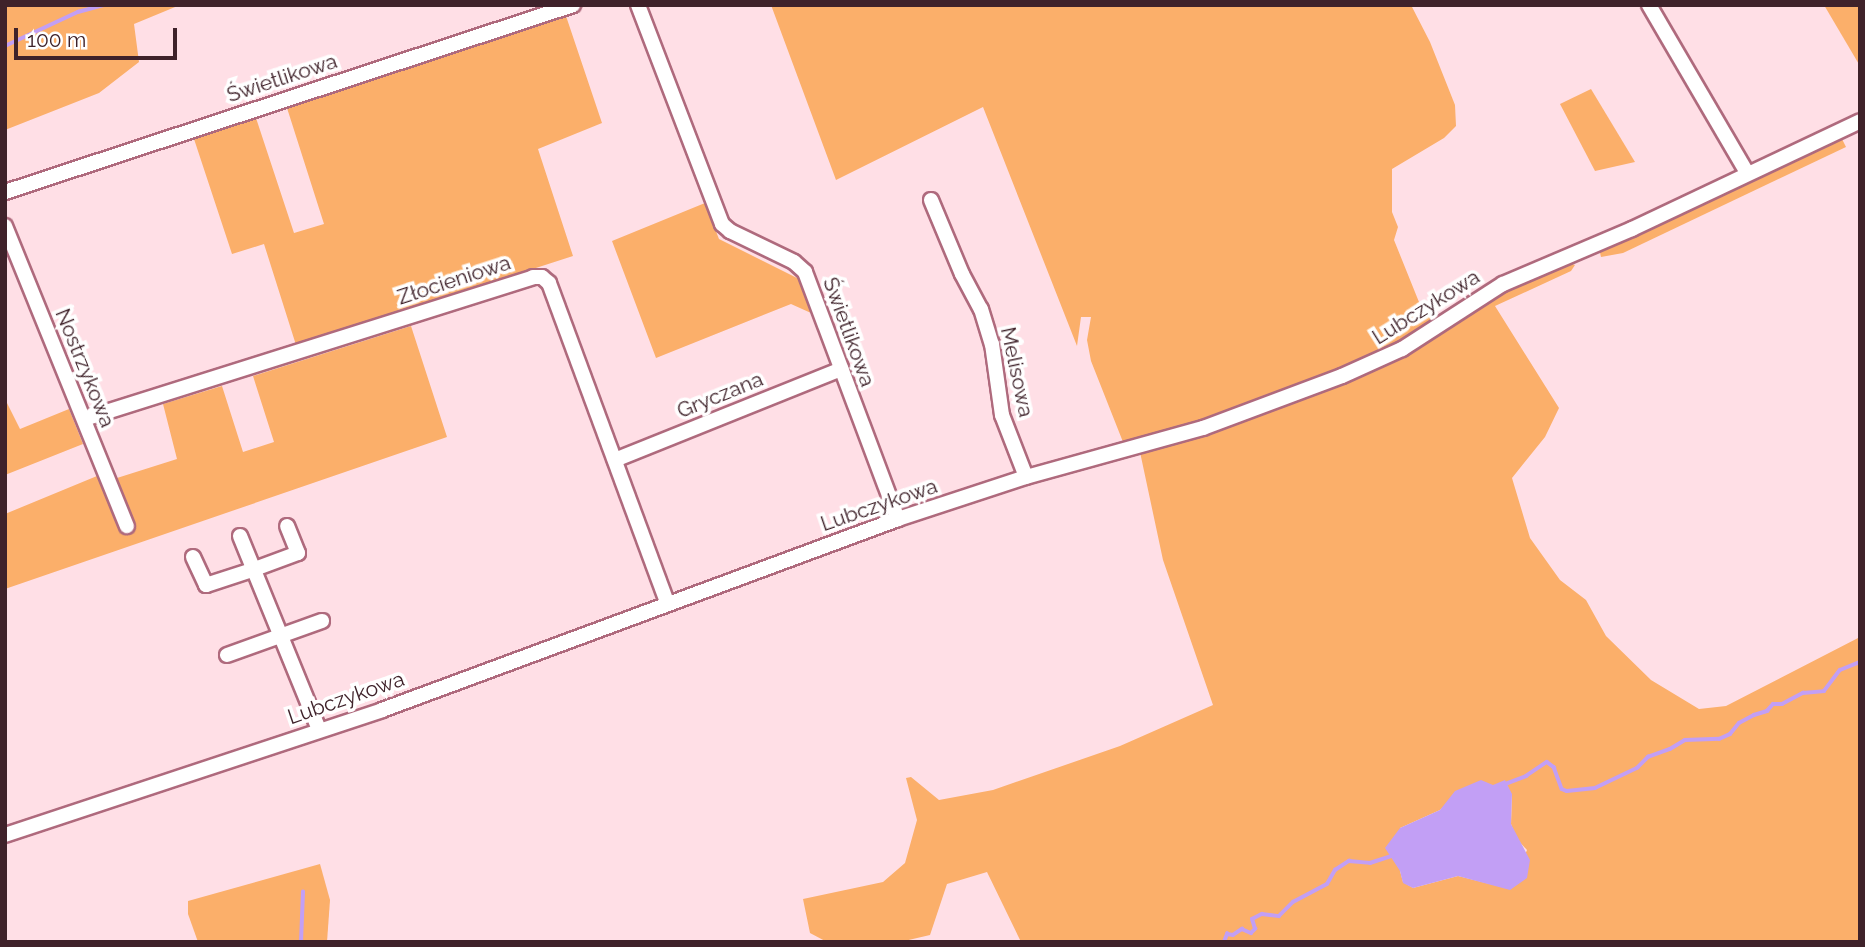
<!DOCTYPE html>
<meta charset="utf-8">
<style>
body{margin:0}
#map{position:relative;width:1865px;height:947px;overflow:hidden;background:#ffdfe6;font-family:Raleway,sans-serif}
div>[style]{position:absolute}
.green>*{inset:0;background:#fbaf6a}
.water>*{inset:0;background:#c29ff5}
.stream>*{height:3.5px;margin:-1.75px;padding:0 1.75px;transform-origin:1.75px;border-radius:1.75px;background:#c29ff5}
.roads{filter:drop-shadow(2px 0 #af6a7d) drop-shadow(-2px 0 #af6a7d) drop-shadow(0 2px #af6a7d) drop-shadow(0 -2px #af6a7d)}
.minor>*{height:14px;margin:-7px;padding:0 7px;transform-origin:7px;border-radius:7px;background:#fff}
span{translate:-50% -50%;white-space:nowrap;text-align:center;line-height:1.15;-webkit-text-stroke:7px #fff;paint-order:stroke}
.street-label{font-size:21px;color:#3f222a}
.frame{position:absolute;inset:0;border:7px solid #3f222a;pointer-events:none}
.scale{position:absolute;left:14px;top:28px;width:163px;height:32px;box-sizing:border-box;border:4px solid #3f222a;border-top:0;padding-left:9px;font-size:21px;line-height:24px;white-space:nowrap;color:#3f222a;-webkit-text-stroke:5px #fff;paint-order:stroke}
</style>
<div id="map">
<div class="green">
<div style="clip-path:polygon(5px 5px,180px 5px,134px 24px,139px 62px,99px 93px,5px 130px)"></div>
<div style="clip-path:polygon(771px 5px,1411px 5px,1430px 42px,1455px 105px,1456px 126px,1444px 138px,1392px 169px,1392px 212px,1398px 227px,1394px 240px,1423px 312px,1432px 317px,1429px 323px,1379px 358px,1233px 412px,1123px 442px,1091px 361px,1087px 340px,1091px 317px,1081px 317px,1077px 346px,983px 107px,836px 180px)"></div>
<div style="clip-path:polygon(1824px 5px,1860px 5px,1860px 66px)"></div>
<div style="clip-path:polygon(566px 16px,602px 123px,538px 149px,573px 256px,296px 345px,264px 244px,232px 254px,194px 139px,256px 118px,294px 233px,324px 224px,287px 108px)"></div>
<div style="clip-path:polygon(1591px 89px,1635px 162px,1595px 171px,1560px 104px)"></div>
<div style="clip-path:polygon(1840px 135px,1846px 147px,1623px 253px,1601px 257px,1599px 248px)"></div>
<div style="clip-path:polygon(705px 203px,719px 239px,799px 279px,811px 313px,791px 304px,656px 358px,612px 241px)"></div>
<div style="clip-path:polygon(evenodd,1567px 262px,1575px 265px,1571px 271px,1495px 306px,1559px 408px,1545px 437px,1512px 478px,1530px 538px,1560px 580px,1586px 600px,1606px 636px,1651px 680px,1699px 709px,1726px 706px,1860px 637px,1860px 942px,1021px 942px,987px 872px,947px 884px,930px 935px,900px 942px,827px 942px,810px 933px,803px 899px,883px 882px,905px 863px,917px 820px,906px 778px,911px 777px,939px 800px,993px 790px,1120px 746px,1213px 705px,1163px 560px,1140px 452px,1393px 362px,1507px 287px,1567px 262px,1512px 795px,1511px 824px,1516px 838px,1527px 850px,1510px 889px,1458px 876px,1413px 888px,1403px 882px,1400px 871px,1400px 828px,1440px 810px,1449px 802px,1512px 795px)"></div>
<div style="clip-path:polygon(411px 326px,447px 437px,5px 589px,5px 514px,97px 476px,122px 500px,117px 478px,177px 459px,163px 404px,222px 386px,243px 452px,274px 442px,253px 376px)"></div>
<div style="clip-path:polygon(5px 399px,20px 429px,69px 409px,83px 444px,5px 475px)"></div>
<div style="clip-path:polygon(320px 864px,330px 900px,327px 942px,198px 942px,188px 914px,188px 901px)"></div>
</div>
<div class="water">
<div style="clip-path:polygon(1481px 780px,1493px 785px,1505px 780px,1512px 794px,1511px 824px,1530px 860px,1527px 878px,1510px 890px,1458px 876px,1413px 888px,1403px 883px,1400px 871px,1385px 848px,1400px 828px,1440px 810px,1455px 791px)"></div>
</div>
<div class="stream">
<div style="left:5px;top:46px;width:81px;rotate:-25deg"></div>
<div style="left:78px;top:12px;width:27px;rotate:-15deg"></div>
<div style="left:1503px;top:785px;width:25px;rotate:-21deg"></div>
<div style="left:1526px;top:776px;width:25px;rotate:-34deg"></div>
<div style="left:1547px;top:762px;width:9px;rotate:36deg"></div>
<div style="left:1554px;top:767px;width:23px;rotate:70deg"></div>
<div style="left:1562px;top:789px;width:5px;rotate:22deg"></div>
<div style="left:1567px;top:791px;width:28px;rotate:-6deg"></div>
<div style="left:1595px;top:788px;width:47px;rotate:-25.5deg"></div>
<div style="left:1637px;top:768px;width:16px;rotate:-45deg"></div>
<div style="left:1648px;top:757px;width:23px;rotate:-20deg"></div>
<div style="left:1670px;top:749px;width:17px;rotate:-31deg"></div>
<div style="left:1685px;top:740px;width:34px;rotate:-2deg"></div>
<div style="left:1719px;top:739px;width:12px;rotate:-24deg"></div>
<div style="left:1730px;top:734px;width:14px;rotate:-51deg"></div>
<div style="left:1739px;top:723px;width:17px;rotate:-28deg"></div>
<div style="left:1754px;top:715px;width:14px;rotate:-17deg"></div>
<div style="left:1767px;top:711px;width:9px;rotate:-49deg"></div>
<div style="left:1773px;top:704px;width:9px"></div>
<div style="left:1782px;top:704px;width:24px;rotate:-28deg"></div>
<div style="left:1803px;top:693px;width:21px;rotate:-5deg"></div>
<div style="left:1824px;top:691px;width:26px;rotate:-53deg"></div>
<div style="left:1840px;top:670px;width:22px;rotate:-22deg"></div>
<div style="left:301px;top:942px;width:50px;rotate:-87.7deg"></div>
<div style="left:1224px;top:942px;width:9px;rotate:-69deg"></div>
<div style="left:1227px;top:934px;width:6px;rotate:9deg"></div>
<div style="left:1233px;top:935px;width:11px;rotate:-34deg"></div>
<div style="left:1242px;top:929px;width:10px;rotate:24deg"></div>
<div style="left:1251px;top:933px;width:6px;rotate:-45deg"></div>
<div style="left:1255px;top:929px;width:10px;rotate:-107deg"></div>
<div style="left:1252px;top:919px;width:11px;rotate:-27deg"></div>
<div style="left:1262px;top:914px;width:17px;rotate:7deg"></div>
<div style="left:1279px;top:916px;width:20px;rotate:-45deg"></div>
<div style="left:1293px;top:902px;width:38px;rotate:-28deg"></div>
<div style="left:1327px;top:884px;width:16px;rotate:-60deg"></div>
<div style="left:1335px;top:870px;width:17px;rotate:-33deg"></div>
<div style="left:1349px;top:861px;width:21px;rotate:5deg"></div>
<div style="left:1370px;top:863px;width:25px;rotate:-18deg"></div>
</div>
<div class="roads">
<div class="minor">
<div style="left:638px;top:5px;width:235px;rotate:69deg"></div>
<div style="left:722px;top:224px;width:11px;rotate:41deg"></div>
<div style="left:730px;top:231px;width:71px;rotate:25.8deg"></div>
<div style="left:794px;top:262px;width:15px;rotate:42deg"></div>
<div style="left:805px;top:272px;width:264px;rotate:69.4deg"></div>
<div style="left:1649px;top:5px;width:194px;rotate:59.7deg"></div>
<div style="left:5px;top:192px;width:598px;rotate:-18.22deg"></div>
<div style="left:931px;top:200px;width:80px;rotate:67.3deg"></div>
<div style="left:962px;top:274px;width:40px;rotate:62deg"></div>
<div style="left:981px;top:309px;width:37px;rotate:73deg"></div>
<div style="left:992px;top:344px;width:72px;rotate:82deg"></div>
<div style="left:1002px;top:415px;width:66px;rotate:68.8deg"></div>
<div style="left:5px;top:226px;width:324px;rotate:67.9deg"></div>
<div style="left:84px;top:419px;width:471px;rotate:-17.5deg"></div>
<div style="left:533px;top:277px;width:9px"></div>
<div style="left:542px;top:277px;width:9px;rotate:41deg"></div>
<div style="left:549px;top:283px;width:342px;rotate:69.7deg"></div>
<div style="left:615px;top:460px;width:244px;rotate:-21.9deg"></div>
<div style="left:240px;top:536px;width:209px;rotate:67.8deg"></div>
<div style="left:193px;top:557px;width:31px;rotate:65deg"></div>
<div style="left:206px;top:585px;width:48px;rotate:-18.1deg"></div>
<div style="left:252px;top:570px;width:49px;rotate:-20.3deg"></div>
<div style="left:298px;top:553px;width:29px;rotate:-112deg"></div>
<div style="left:227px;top:655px;width:101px;rotate:-19.7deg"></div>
<div style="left:5px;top:835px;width:397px;rotate:-18.3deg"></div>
<div style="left:382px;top:710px;width:550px;rotate:-20.31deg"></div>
<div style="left:898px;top:519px;width:135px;rotate:-18.2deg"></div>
<div style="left:1026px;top:477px;width:184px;rotate:-15.5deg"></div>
<div style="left:1203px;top:428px;width:148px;rotate:-20.5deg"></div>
<div style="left:1342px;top:376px;width:66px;rotate:-24.2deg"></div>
<div style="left:1402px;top:349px;width:120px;rotate:-32.8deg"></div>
<div style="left:1503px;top:284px;width:140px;rotate:-23.1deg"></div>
<div style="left:1632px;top:229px;width:252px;rotate:-25.3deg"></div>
</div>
</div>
<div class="street-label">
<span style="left:282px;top:78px;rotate:-18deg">Świetlikowa</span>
<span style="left:454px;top:280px;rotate:-18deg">Złocieniowa</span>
<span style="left:1426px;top:307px;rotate:-32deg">Lubczykowa</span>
<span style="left:849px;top:332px;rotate:70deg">Świetlikowa</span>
<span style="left:85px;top:368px;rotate:68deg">Nostrzykowa</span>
<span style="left:1017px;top:372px;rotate:78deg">Melisowa</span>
<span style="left:720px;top:395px;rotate:-22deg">Gryczana</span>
<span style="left:879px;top:505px;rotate:-19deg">Lubczykowa</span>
<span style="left:346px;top:698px;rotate:-19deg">Lubczykowa</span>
</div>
<div class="frame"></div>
<div class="scale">100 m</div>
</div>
